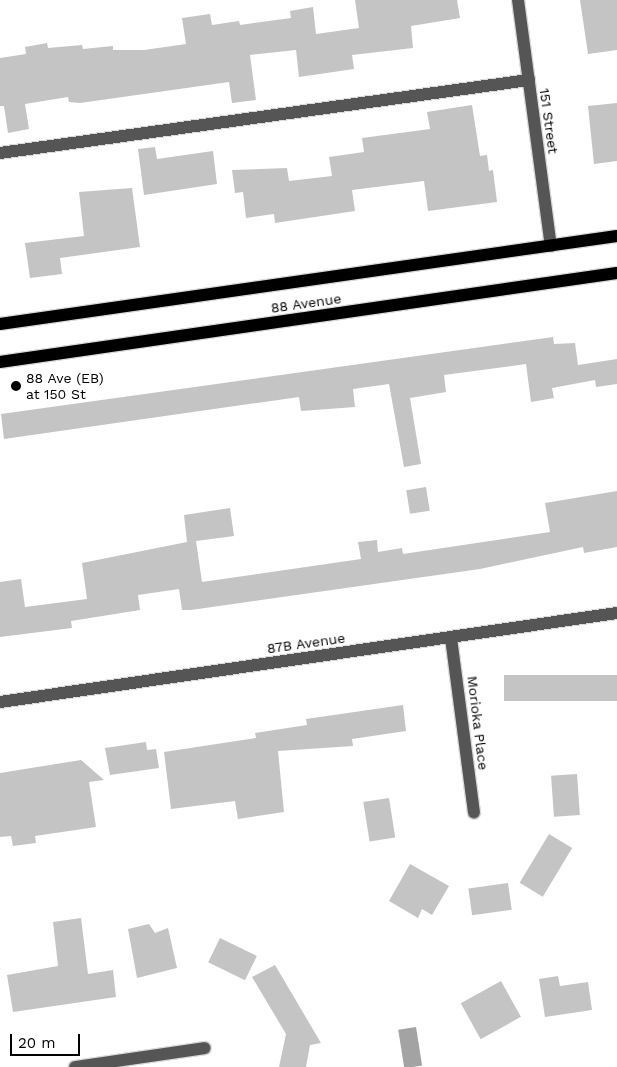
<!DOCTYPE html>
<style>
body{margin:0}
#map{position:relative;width:617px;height:1067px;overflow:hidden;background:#fff;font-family:"Work Sans",sans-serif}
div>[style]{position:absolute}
.water>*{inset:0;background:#a3a3a3;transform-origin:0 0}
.building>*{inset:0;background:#c4c4c4;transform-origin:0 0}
.roads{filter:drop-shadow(1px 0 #dbdbdb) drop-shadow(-1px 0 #dbdbdb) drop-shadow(0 1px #dbdbdb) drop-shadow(0 -1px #dbdbdb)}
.minor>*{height:12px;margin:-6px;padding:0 6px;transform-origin:6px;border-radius:6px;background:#555}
.major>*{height:12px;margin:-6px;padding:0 6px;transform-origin:6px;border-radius:6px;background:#000}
.dots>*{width:14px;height:14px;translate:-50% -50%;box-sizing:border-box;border:2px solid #fff;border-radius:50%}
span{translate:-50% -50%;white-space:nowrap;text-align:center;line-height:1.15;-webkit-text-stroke:4.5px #fff;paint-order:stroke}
.street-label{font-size:14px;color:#000}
.poi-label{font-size:14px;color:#000}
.left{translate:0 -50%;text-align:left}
.scale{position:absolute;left:10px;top:1034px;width:70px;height:22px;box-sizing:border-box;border:2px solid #000;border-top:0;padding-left:6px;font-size:15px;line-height:18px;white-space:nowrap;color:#000;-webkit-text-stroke:4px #fff;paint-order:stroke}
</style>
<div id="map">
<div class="water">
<div style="left:416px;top:1027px;width:39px;height:18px;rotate:81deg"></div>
</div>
<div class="building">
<div style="clip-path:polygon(355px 0,457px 0,460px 18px,411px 26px,413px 48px,352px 55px,354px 69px,299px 77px,296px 50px,250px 55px,256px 100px,232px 103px,229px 82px,80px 103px,69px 102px,68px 97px,25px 104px,29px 129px,8px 133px,4px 106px,0 106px,0 58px,26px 54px,25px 47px,47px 43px,48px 48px,82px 45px,83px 49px,113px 46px,113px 50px,144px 50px,186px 44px,182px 18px,210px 14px,212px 25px,239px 21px,240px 25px,291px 18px,290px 11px,313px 7px,316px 34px,359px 28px)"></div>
<div style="clip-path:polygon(580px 0,617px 0,617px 50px,588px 54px)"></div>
<div style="clip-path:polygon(617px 103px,617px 161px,594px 164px,588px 106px)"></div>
<div style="clip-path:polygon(472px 105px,480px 156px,487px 155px,489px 171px,493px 170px,497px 202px,428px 211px,424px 181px,352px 190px,355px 211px,275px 223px,274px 214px,246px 218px,243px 192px,235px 193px,232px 170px,287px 168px,289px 181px,332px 176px,329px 157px,364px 152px,362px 138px,430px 129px,427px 112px)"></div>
<div style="clip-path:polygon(155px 147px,157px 159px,213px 151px,217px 184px,144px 195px,138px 149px)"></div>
<div style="clip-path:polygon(132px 188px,140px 247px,60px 258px,62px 274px,30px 278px,25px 243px,84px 236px,79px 192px)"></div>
<div style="clip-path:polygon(553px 337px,554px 344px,575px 343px,578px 365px,617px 359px,617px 384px,596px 387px,595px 380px,552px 388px,554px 398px,531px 402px,526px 364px,444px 375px,446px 392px,410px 398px,421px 464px,404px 467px,389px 384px,353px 389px,355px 407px,301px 411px,299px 397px,4px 439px,1px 414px)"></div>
<div style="left:426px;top:487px;width:24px;height:20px;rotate:81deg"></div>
<div style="clip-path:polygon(617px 491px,617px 547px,584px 553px,583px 547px,480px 569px,191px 610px,182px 610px,179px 589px,138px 595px,140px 610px,71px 621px,72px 628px,0 637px,0 582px,21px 579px,25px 607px,87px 599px,82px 563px,187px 542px,184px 515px,230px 508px,234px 536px,196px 541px,202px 582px,361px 559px,358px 542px,377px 540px,378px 552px,402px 548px,403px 554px,550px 532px,545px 503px)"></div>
<div style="left:617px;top:675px;width:26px;height:113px;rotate:90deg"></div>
<div style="clip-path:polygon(403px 705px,406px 731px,352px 739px,353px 746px,278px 751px,284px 812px,238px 819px,235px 801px,171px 809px,164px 752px,256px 738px,255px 733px,307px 725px,306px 719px)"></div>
<div style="clip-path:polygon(146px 742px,147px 750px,156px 749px,159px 768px,110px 775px,105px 748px)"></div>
<div style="clip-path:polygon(81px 760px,104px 780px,89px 782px,96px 827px,35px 836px,36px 843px,13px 846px,11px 836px,0 837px,0 773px)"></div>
<div style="left:577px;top:774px;width:41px;height:26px;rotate:86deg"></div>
<div style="left:389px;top:798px;width:40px;height:26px;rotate:81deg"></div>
<div style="left:549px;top:834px;width:27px;height:57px;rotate:31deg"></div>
<div style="clip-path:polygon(410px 864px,449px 886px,432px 915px,422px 909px,418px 918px,389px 901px)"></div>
<div style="left:508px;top:883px;width:27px;height:40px;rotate:82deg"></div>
<div style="clip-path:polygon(81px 918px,88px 974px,113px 970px,116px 997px,13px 1012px,7px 975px,58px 966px,53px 922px)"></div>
<div style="clip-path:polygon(149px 924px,155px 933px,168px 928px,177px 968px,137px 978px,128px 929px)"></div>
<div style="left:220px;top:938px;width:41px;height:27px;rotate:26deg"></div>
<div style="clip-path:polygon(275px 965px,321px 1043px,310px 1045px,306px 1067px,279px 1067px,286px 1034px,252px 977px)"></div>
<div style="clip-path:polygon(558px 976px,560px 986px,588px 982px,592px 1010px,545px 1017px,539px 979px)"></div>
<div style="left:501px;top:981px;width:41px;height:46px;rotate:61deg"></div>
</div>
<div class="roads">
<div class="minor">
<div style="left:518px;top:0;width:248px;rotate:82.4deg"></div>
<div style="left:0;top:153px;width:534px;rotate:-7.86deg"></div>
<div style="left:451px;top:638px;width:176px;rotate:82.5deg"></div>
<div style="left:0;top:702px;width:623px;rotate:-8.21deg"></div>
<div style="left:75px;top:1067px;width:131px;rotate:-8.3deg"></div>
</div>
<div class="major">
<div style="left:0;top:324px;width:623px;rotate:-8.12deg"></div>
<div style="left:0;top:362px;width:623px;rotate:-8.21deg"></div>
</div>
</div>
<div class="dots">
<div style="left:16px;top:386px;background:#000"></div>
</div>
<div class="street-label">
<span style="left:549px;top:121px;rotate:82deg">151 Street</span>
<span style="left:306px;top:303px;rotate:-8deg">88 Avenue</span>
<span style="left:306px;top:643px;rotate:-8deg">87B Avenue</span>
<span style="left:478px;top:723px;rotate:83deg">Morioka Place</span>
</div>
<div class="poi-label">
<span class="left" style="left:26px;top:386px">88 Ave (EB)<br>at 150 St</span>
</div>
<div class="scale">20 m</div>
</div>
